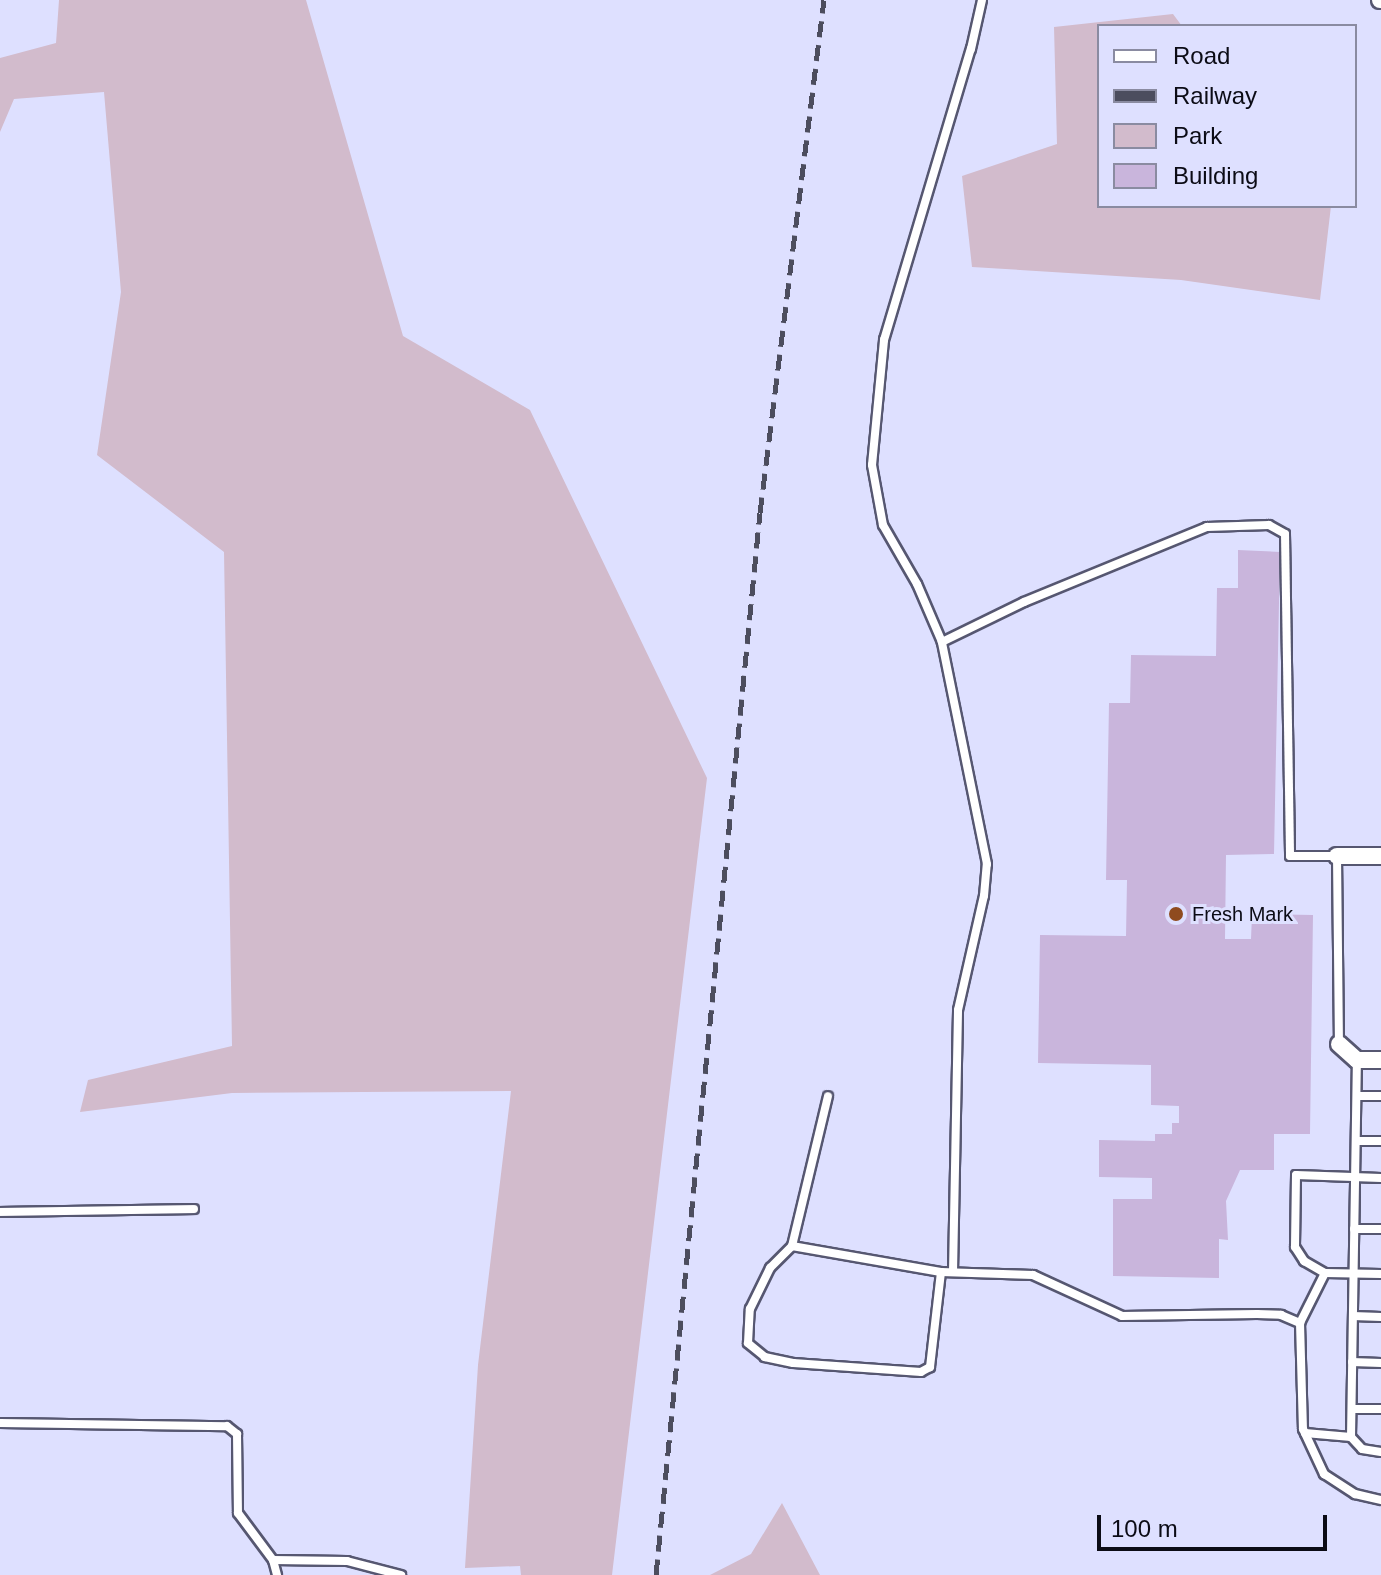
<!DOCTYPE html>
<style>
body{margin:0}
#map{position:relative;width:1381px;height:1575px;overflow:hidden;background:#dee0ff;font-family:Helvetica,sans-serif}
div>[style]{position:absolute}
.green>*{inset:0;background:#d2bbcc}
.building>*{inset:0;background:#c9b5dc}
.roads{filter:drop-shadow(2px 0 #565771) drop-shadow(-2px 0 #565771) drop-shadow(0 2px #565771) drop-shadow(0 -2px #565771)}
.service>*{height:8px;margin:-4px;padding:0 4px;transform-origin:4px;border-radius:4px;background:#fff}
.minor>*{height:16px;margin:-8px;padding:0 8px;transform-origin:8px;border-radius:8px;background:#fff}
.rail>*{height:5px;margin-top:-2.5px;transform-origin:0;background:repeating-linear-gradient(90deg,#4c4d5e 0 16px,transparent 0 24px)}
.dots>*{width:22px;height:22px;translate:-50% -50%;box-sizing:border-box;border:4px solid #dee0ff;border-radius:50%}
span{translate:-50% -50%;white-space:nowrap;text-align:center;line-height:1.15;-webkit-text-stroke:6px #dee0ff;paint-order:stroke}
.poi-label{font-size:20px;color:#0b0b15}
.left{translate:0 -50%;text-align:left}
.legend{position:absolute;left:1097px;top:24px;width:260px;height:184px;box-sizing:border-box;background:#dee0ff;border:2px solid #8a8ba1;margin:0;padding:10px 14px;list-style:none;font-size:24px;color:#0b0b15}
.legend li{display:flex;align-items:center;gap:16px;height:40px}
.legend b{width:40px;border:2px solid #8a8ba1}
.scale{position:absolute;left:1097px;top:1515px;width:230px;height:36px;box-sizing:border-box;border:4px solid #0b0b15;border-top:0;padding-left:10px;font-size:24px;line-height:28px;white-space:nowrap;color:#0b0b15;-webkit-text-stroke:6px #dee0ff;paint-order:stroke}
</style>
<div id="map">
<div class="green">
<div style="clip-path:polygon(59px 0,306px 0,403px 336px,530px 410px,707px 778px,612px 1575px,521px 1575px,520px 1566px,465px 1568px,478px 1365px,511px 1091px,232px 1093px,80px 1112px,88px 1080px,232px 1046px,224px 552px,97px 455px,121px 292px,104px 92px,14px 99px,0 132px,0 58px,56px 43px)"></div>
<div style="clip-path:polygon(1173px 14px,1182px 26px,1099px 26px,1099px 206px,1331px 206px,1320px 300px,1181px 280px,972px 267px,962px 176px,1057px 144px,1054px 27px)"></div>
<div style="clip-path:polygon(782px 1503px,820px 1575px,710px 1575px,751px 1554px)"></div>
</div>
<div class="building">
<div style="clip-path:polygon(1238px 550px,1280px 552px,1274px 854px,1226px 855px,1225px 939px,1251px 939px,1252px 914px,1313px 915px,1310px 1134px,1274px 1134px,1274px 1170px,1240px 1170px,1226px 1201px,1228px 1240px,1219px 1239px,1219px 1278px,1113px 1276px,1113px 1199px,1152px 1199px,1152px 1178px,1099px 1177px,1099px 1140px,1155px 1141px,1155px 1134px,1172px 1134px,1172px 1123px,1179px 1123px,1179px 1106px,1151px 1105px,1151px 1065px,1038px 1063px,1040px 935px,1126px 936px,1127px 880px,1106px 880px,1109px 703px,1130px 703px,1131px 655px,1216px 656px,1217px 588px,1238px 588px)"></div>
</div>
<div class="roads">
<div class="service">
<div style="left:942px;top:642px;width:91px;rotate:-26deg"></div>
<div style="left:1024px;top:602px;width:198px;rotate:-22.3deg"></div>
<div style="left:1207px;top:527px;width:62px;rotate:-1.8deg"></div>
<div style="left:1269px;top:525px;width:18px;rotate:29deg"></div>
<div style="left:1285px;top:534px;width:322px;rotate:89.1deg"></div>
<div style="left:1290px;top:856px;width:47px"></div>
<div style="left:1337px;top:856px;width:188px;rotate:89.4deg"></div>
<div style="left:1357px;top:1096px;width:24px"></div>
<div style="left:1356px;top:1141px;width:25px"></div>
<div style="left:1381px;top:1178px;width:85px;rotate:-178deg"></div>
<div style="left:1296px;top:1175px;width:72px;rotate:90.8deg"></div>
<div style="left:1295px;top:1247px;width:17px;rotate:57deg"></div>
<div style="left:1304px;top:1261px;width:24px;rotate:30deg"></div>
<div style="left:1325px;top:1273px;width:56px;rotate:1deg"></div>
<div style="left:0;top:1212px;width:194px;rotate:-0.9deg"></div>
<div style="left:1354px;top:1229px;width:27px"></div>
<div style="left:792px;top:1246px;width:154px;rotate:-76.5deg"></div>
<div style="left:941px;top:1272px;width:96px;rotate:96.6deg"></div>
<div style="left:930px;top:1367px;width:10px;rotate:151deg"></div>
<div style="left:921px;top:1372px;width:128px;rotate:-176deg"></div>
<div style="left:793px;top:1363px;width:29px;rotate:-168deg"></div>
<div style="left:765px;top:1357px;width:22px;rotate:-141deg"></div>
<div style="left:748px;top:1343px;width:34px;rotate:-87deg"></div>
<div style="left:750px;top:1309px;width:46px;rotate:-64deg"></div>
<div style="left:770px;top:1268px;width:31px;rotate:-45deg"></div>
<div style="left:792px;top:1246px;width:151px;rotate:9.9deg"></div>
<div style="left:941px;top:1272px;width:92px;rotate:1.9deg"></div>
<div style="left:1033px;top:1275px;width:98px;rotate:24.7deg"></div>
<div style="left:1122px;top:1316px;width:135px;rotate:-0.8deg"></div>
<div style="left:1257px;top:1314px;width:24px;rotate:2deg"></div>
<div style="left:1281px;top:1315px;width:21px;rotate:23deg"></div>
<div style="left:953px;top:1272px;width:262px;rotate:-88.9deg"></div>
<div style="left:958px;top:1010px;width:117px;rotate:-77.2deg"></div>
<div style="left:984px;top:896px;width:32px;rotate:-85deg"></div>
<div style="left:987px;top:864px;width:227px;rotate:-101.5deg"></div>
<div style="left:942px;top:642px;width:63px;rotate:-113.3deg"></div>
<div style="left:917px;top:584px;width:68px;rotate:-120deg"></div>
<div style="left:883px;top:525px;width:61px;rotate:-100.4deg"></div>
<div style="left:872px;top:465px;width:126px;rotate:-84.5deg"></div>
<div style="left:884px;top:340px;width:304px;rotate:-73.4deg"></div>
<div style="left:971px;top:49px;width:50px;rotate:-77.3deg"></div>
<div style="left:1325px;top:1273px;width:56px;rotate:116.6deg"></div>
<div style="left:1300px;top:1323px;width:106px;rotate:88.4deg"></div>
<div style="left:1303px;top:1429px;width:50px;rotate:65deg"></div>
<div style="left:1324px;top:1474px;width:37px;rotate:33deg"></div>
<div style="left:1355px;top:1494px;width:27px;rotate:13deg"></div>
<div style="left:1353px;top:1316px;width:28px;rotate:2deg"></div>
<div style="left:1352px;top:1362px;width:29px;rotate:2deg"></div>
<div style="left:1352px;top:1409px;width:29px"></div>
<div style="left:0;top:1423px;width:227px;rotate:0.8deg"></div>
<div style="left:227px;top:1426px;width:13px;rotate:39deg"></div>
<div style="left:237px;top:1434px;width:79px;rotate:89.3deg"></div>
<div style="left:238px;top:1513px;width:59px;rotate:53.3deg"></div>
<div style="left:273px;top:1560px;width:16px;rotate:75deg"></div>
<div style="left:1305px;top:1433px;width:46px;rotate:5deg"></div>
<div style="left:1351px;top:1437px;width:16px;rotate:47deg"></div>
<div style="left:1362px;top:1449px;width:19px;rotate:9deg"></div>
<div style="left:1351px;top:1437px;width:377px;rotate:-89.1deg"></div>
<div style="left:273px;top:1560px;width:74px;rotate:0.8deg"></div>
<div style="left:347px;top:1561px;width:56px;rotate:14.5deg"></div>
</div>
<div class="minor">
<div style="left:1380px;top:0;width:1px"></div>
<div style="left:1337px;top:856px;width:44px"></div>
<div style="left:1339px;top:1044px;width:24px;rotate:42deg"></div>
<div style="left:1357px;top:1060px;width:24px"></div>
</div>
</div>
<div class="rail">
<div style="left:656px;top:1575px;width:1067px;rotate:-84.41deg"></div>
<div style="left:760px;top:513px;width:517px;rotate:-82.89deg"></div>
</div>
<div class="dots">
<div style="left:1176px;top:914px;background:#8f4b1f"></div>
</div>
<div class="poi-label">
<span class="left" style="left:1192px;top:914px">Fresh Mark</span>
</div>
<ul class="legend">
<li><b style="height:10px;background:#fff"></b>Road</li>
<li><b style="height:10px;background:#4c4d5e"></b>Railway</li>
<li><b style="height:22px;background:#d2bbcc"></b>Park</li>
<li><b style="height:22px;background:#c9b5dc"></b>Building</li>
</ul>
<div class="scale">100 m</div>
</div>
